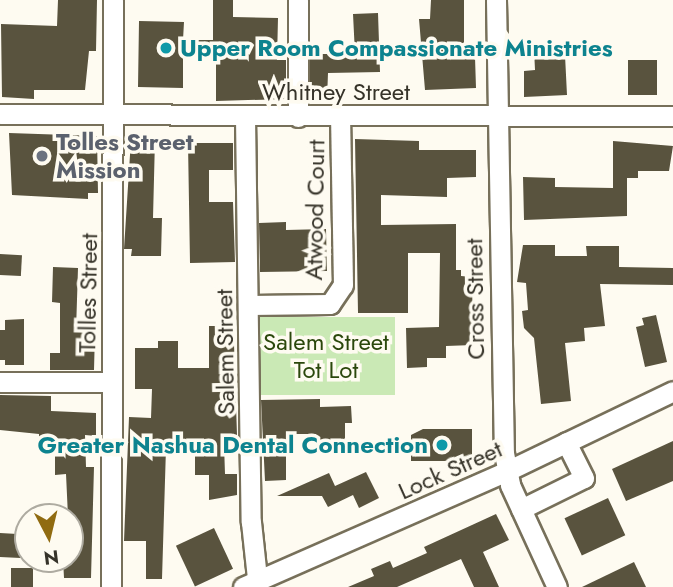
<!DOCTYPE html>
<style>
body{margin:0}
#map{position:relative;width:673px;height:587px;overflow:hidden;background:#fefbf1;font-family:Jost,sans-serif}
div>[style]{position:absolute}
.green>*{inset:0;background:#cae9b5;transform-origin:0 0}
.building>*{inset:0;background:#59533e;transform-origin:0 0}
.roads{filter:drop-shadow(2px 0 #77705a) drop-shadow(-2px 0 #77705a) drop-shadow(0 2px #77705a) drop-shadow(0 -2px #77705a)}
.minor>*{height:19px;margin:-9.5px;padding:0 9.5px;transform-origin:9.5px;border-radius:9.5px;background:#fff}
.dots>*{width:19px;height:19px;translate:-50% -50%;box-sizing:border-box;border:4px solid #fefbf1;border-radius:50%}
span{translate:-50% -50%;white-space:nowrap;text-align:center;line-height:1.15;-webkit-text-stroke:7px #fefbf1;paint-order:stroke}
.culture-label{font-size:24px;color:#0d838f;font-weight:700}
.left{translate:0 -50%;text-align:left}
.right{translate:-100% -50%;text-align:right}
.street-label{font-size:24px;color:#363329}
.worship-label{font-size:24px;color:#5b616d;font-weight:700}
.park-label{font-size:24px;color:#2b480c}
.north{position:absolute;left:14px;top:503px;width:70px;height:70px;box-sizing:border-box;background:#fefbf1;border:2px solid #aeaba1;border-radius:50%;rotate:173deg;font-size:19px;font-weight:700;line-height:28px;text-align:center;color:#363329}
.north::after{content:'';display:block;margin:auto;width:24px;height:32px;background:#906b11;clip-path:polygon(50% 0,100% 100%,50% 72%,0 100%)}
</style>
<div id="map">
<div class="green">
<div style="left:257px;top:317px;width:138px;height:78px"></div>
</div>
<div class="building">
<div style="clip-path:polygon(58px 0,97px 0,96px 51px,89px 51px,85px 90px,34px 90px,34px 99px,2px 97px,1px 24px,57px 26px)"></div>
<div style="clip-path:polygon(213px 0,233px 0,233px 17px,278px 18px,277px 60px,286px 60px,286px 99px,216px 101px,216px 57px,183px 56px,183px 88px,138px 87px,139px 21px,184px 22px,183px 40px,213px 40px)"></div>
<div style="clip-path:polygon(431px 0,464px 0,464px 57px,475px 57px,476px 88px,425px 90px,419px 19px,430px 19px)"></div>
<div style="clip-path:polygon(378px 13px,380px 72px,328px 73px,327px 100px,310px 99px,310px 54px,355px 54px,353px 14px)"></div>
<div style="clip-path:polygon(556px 48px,556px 56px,565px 55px,567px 95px,524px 97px,524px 71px,535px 70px,534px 49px)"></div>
<div style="left:628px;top:60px;width:29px;height:35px"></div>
<div style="clip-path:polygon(9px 133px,97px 136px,98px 193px,88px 193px,88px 199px,12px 195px)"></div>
<div style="clip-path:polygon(131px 139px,155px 139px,153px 218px,162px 218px,161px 256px,131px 256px,132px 249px,124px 249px)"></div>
<div style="clip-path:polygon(355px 139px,419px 141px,419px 150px,476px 150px,476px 177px,447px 178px,447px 197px,381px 195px,381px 225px,456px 224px,456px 270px,461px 270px,461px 276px,472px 277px,473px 345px,446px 346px,446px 358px,427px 358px,427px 367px,407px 368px,406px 328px,439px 327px,440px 253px,408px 253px,408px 313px,358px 313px)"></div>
<div style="clip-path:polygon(613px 141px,673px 146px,669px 171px,638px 171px,638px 178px,627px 178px,627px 216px,524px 220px,523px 177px,555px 178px,555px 187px,613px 188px)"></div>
<div style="clip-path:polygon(188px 143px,233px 143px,233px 170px,209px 170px,209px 202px,233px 202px,235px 262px,190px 263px)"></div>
<div style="clip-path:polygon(286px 222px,286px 230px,326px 229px,327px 271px,260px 272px,259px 223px)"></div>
<div style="clip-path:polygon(523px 245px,555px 245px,555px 256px,587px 256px,586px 246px,619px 246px,619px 267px,673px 268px,673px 285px,600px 284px,605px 326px,584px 328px,585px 341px,565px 343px,571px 401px,541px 404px,534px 338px,524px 328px,522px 311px,528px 310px,526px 283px,517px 282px)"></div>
<div style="left:0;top:254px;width:22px;height:21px;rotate:3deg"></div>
<div style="clip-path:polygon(53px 267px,78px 268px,76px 331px,95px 332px,94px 370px,50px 370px,50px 353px,60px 353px,60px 303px,52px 302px)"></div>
<div style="clip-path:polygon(656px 315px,667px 362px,645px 367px,636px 327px,644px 325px,642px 318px)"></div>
<div style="clip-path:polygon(24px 319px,24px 365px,5px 365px,5px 360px,0 360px,0 330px,5px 330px,5px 320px)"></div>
<div style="clip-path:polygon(209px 326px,224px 326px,224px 344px,234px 344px,237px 435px,233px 435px,234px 444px,224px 444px,225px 474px,237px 474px,237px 495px,209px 500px,209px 475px,195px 475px,195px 449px,166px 448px,162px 579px,146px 579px,146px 541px,124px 541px,129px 417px,151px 418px,152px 389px,135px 389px,135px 348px,158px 348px,158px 341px,178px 341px,178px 368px,209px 368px)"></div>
<div style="clip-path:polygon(0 395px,51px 396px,51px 411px,96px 413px,96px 436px,85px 435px,86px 467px,94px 467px,91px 578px,64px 578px,63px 559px,70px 559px,66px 474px,55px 475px,55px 453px,39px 454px,39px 434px,0 430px)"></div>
<div style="clip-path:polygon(320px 399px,320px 407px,351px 406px,352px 423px,345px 423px,345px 440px,316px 441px,316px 434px,286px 434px,286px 480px,265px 481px,261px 400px)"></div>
<div style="clip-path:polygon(423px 429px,472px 429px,472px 461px,411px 461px,411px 435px)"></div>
<div style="clip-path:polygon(673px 441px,673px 481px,626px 501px,612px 469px)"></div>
<div style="clip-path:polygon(366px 472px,379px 498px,359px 508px,353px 495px,328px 507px,322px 496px,277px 496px,329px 473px,335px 486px)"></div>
<div style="left:608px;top:498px;width:41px;height:48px;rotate:65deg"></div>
<div style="clip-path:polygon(496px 514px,509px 540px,483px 552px,499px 587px,474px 587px,461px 559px,397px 587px,348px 587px,374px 576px,371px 569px,390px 561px,393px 568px,427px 553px,424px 547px)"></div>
<div style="left:214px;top:528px;width:45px;height:42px;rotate:65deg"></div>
<div style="left:0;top:533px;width:22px;height:24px;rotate:3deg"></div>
<div style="clip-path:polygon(634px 562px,646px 587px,582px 587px)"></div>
<div style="left:11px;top:568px;width:22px;height:19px"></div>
</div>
<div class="roads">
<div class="minor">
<div style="left:496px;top:0;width:453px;rotate:89deg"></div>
<div style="left:504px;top:453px;width:33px;rotate:79deg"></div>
<div style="left:510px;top:485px;width:112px;rotate:65.3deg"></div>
<div style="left:0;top:114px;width:673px;rotate:0.17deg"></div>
<div style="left:245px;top:117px;width:405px;rotate:89.2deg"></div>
<div style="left:251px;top:522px;width:65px;rotate:83.9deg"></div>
<div style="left:298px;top:117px;width:117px;rotate:-90deg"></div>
<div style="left:250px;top:305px;width:80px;rotate:-0.7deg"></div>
<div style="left:330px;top:304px;width:23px;rotate:-56deg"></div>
<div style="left:343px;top:285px;width:168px;rotate:-91deg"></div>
<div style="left:0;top:382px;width:111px"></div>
<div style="left:521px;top:509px;width:70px;rotate:-26.2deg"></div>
<div style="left:584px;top:478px;width:40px;rotate:-116.6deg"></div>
<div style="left:111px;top:587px;width:587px;rotate:-89.8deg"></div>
<div style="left:243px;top:587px;width:288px;rotate:-23.7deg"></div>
<div style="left:507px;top:471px;width:184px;rotate:-25.7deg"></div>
</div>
</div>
<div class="dots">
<div style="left:166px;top:48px;background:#0f9aa8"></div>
<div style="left:42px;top:156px;background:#6b7280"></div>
<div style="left:442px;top:445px;background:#0f9aa8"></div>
</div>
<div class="culture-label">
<span class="left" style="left:180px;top:48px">Upper Room Compassionate Ministries</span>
<span class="right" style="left:428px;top:445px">Greater Nashua Dental Connection</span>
</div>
<div class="street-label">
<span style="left:336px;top:92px">Whitney Street</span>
<span style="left:315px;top:210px;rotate:-89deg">Atwood Court</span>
<span style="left:88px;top:293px;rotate:-89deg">Tolles Street</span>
<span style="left:475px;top:299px;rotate:-91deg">Cross Street</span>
<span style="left:225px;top:352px;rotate:-91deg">Salem Street</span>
<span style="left:450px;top:470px;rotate:-24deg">Lock Street</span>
</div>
<div class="worship-label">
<span class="left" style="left:56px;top:156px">Tolles Street<br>Mission</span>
</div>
<div class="park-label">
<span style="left:326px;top:356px">Salem Street<br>Tot Lot</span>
</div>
<div class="north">N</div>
</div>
